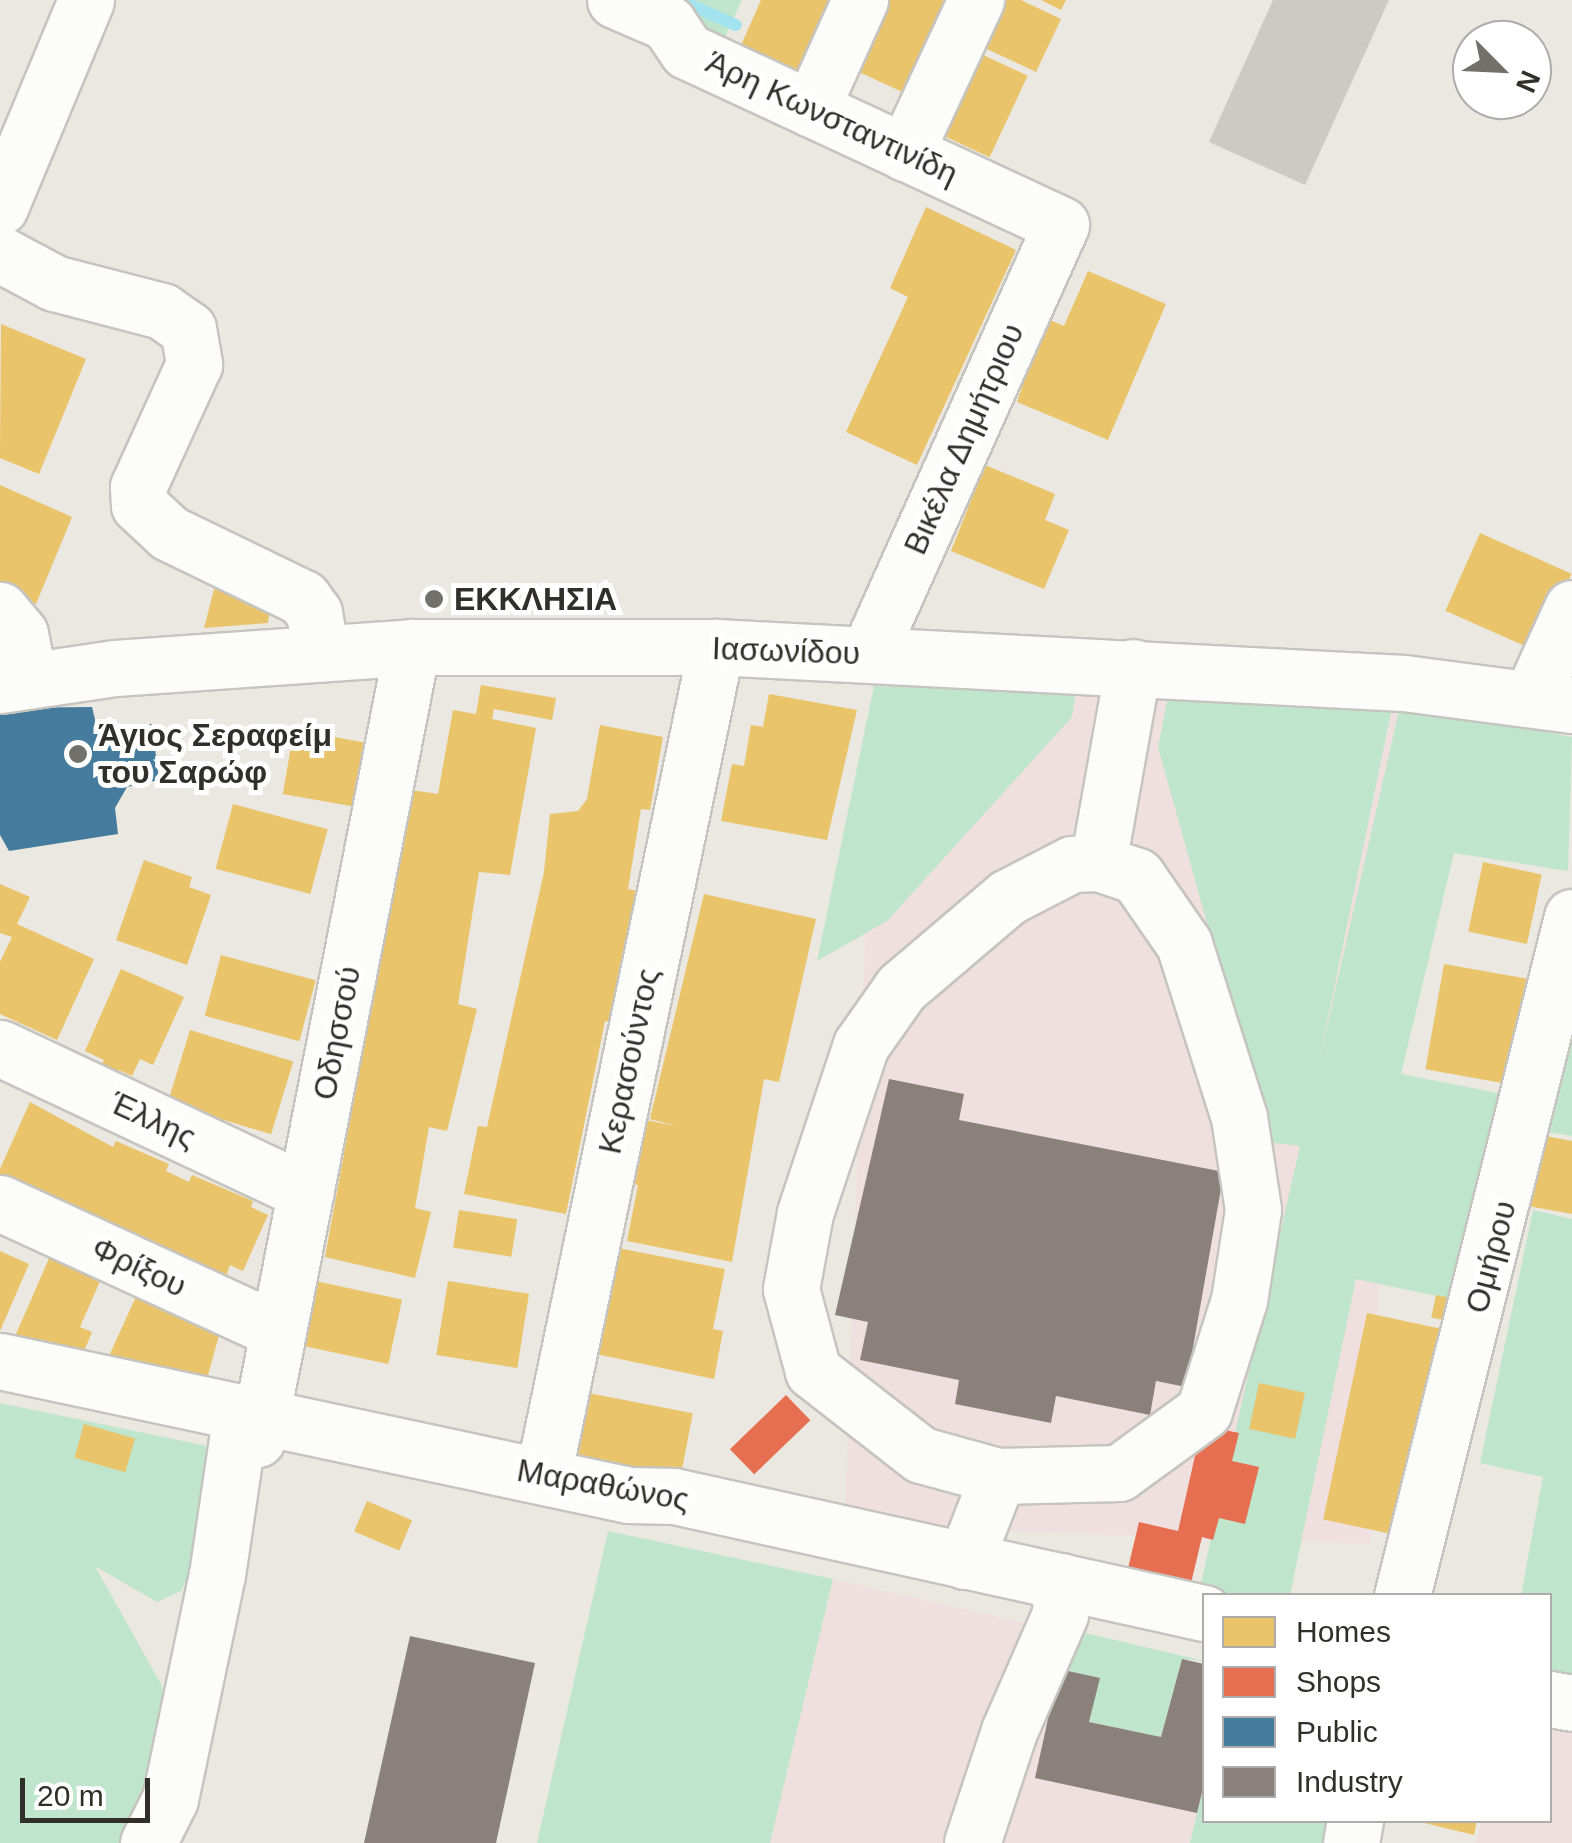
<!DOCTYPE html>
<meta charset="utf-8">
<style>
body{margin:0}
#map{position:relative;width:1572px;height:1843px;overflow:hidden;background:#eae8e0;font-family:Helvetica,sans-serif}
div>[style]{position:absolute}
.commercial>*{inset:0;background:#efdfde;transform-origin:0 0}
.green>*{inset:0;background:#bfe5cd}
.homes>*{inset:0;background:#e9c46a;transform-origin:0 0}
.shops>*{inset:0;background:#e76f51;transform-origin:0 0}
.public>*{inset:0;background:#457b9d}
.industry>*{inset:0;background:#8a817c}
.stream>*{height:12px;margin:-6px;padding:0 6px;transform-origin:6px;border-radius:6px;background:#a3e2ef}
.building>*{inset:0;background:#cbcac4}
.roads{filter:drop-shadow(2px 0 #c6c4be) drop-shadow(-2px 0 #c6c4be) drop-shadow(0 2px #c6c4be) drop-shadow(0 -2px #c6c4be)}
.minor>*{height:55px;margin:-27.5px;padding:0 27.5px;transform-origin:27.5px;border-radius:27.5px;background:#fcfcfa}
.dots>*{width:28px;height:28px;translate:-50% -50%;box-sizing:border-box;border:5px solid #fff;border-radius:50%}
span{translate:-50% -50%;white-space:nowrap;text-align:center;line-height:1.15;-webkit-text-stroke:10px #fff;paint-order:stroke}
.street-label{font-size:32px;color:#312f2a}
.poi-label{font-size:32px;color:#312f2a;font-weight:700}
.left{translate:0 -50%;text-align:left}
.legend{position:absolute;left:1202px;top:1593px;width:350px;height:230px;box-sizing:border-box;background:#fff;border:2px solid #adacaa;margin:0;padding:12px 18px;list-style:none;font-size:30px;color:#312f2a}
.legend li{display:flex;align-items:center;gap:20px;height:50px}
.legend b{width:50px;border:2px solid #adacaa}
.north{position:absolute;left:1452px;top:20px;width:100px;height:100px;box-sizing:border-box;background:#fff;border:2px solid #adacaa;border-radius:50%;rotate:114deg;font-size:28px;font-weight:700;line-height:40px;text-align:center;color:#312f2a}
.north::after{content:'';display:block;margin:auto;width:35px;height:45px;background:#72706a;clip-path:polygon(50% 0,100% 100%,50% 72%,0 100%)}
.scale{position:absolute;left:20px;top:1778px;width:130px;height:45px;box-sizing:border-box;border:5px solid #312f2a;border-top:0;padding-left:12px;font-size:30px;line-height:35px;white-space:nowrap;color:#312f2a;-webkit-text-stroke:8px #fff;paint-order:stroke}
</style>
<div id="map">
<div class="commercial">
<div style="left:874px;top:686px;width:526px;height:840px;rotate:2deg"></div>
<div style="clip-path:polygon(833px 1579px,1204px 1664px,1204px 1784px,1190px 1843px,770px 1843px)"></div>
<div style="clip-path:polygon(1550px 1699px,1572px 1704px,1572px 1843px,1476px 1843px,1481px 1821px,1550px 1820px)"></div>
</div>
<div class="green">
<div style="clip-path:polygon(614px 0,742px 0,720px 48px)"></div>
<div style="clip-path:polygon(874px 686px,1076px 693px,1072px 717px,887px 921px,817px 961px)"></div>
<div style="clip-path:polygon(1168px 697px,1392px 708px,1318px 1066px,1400px 706px,1572px 737px,1568px 871px,1454px 853px,1401px 1074px,1513px 1096px,1465px 1302px,1356px 1279px,1290px 1595px,1204px 1596px,1194px 1614px,1300px 1146px,1268px 1142px,1158px 747px)"></div>
<div style="clip-path:polygon(1572px 1032px,1572px 1136px,1547px 1132px)"></div>
<div style="clip-path:polygon(1533px 1210px,1572px 1219px,1572px 1691px,1550px 1686px,1550px 1596px,1521px 1595px,1543px 1477px,1480px 1463px)"></div>
<div style="clip-path:polygon(0 1403px,236px 1452px,212px 1527px,181px 1591px,157px 1602px,95px 1566px,162px 1686px,170px 1751px,121px 1843px,0 1843px)"></div>
<div style="clip-path:polygon(608px 1531px,833px 1579px,770px 1843px,537px 1843px)"></div>
<div style="clip-path:polygon(1081px 1632px,1204px 1661px,1182px 1659px,1161px 1737px,1089px 1722px,1099px 1678px,1059px 1669px)"></div>
<div style="clip-path:polygon(1204px 1784px,1204px 1820px,1333px 1821px,1328px 1843px,1190px 1843px)"></div>
</div>
<div class="homes">
<div style="clip-path:polygon(761px 0,836px 0,793px 96px,731px 68px)"></div>
<div style="clip-path:polygon(876px 0,947px 0,911px 96px,846px 66px)"></div>
<div style="clip-path:polygon(989px 0,1021px 0,1061px 19px,1036px 72px,970px 41px)"></div>
<div style="clip-path:polygon(1041px 0,1066px 0,1061px 10px)"></div>
<div style="left:966px;top:47px;width:68px;height:90px;rotate:25deg"></div>
<div style="clip-path:polygon(926px 207px,1016px 250px,917px 465px,846px 432px,908px 297px,890px 288px)"></div>
<div style="clip-path:polygon(1088px 271px,1166px 304px,1108px 440px,1017px 402px,1045px 318px,1064px 326px)"></div>
<div style="clip-path:polygon(1px 324px,86px 359px,39px 474px,0 458px)"></div>
<div style="clip-path:polygon(985px 465px,1055px 494px,1045px 520px,1069px 530px,1044px 589px,951px 551px)"></div>
<div style="clip-path:polygon(0 485px,72px 517px,36px 604px,0 589px)"></div>
<div style="left:1480px;top:533px;width:100px;height:85px;rotate:24deg"></div>
<div style="clip-path:polygon(218px 574px,271px 598px,268px 623px,204px 628px)"></div>
<div style="clip-path:polygon(481px 685px,556px 698px,552px 720px,494px 709px,492px 719px,536px 728px,510px 875px,479px 872px,458px 1004px,477px 1009px,447px 1131px,429px 1127px,415px 1208px,431px 1212px,415px 1278px,325px 1257px,411px 790px,438px 794px,453px 710px,476px 714px)"></div>
<div style="clip-path:polygon(769px 694px,857px 710px,827px 840px,721px 821px,732px 764px,744px 766px,751px 725px,763px 727px)"></div>
<div style="clip-path:polygon(600px 725px,663px 737px,650px 810px,641px 809px,628px 889px,653px 894px,612px 1022px,605px 1021px,566px 1214px,464px 1194px,478px 1126px,487px 1127px,544px 872px,550px 814px,578px 811px,587px 799px)"></div>
<div style="left:294px;top:730px;width:72px;height:65px;rotate:10deg"></div>
<div style="left:233px;top:804px;width:98px;height:67px;rotate:15deg"></div>
<div style="clip-path:polygon(144px 860px,192px 877px,189px 887px,211px 895px,187px 965px,116px 940px)"></div>
<div style="left:1483px;top:862px;width:60px;height:71px;rotate:12deg"></div>
<div style="clip-path:polygon(0 884px,30px 897px,17px 924px,94px 959px,57px 1040px,0 1014px,0 962px,12px 937px,0 933px)"></div>
<div style="clip-path:polygon(704px 894px,816px 919px,779px 1082px,764px 1079px,732px 1262px,627px 1241px,638px 1185px,628px 1183px,641px 1119px,680px 1127px,650px 1119px)"></div>
<div style="left:221px;top:955px;width:98px;height:63px;rotate:15deg"></div>
<div style="left:1444px;top:964px;width:85px;height:107px;rotate:10deg"></div>
<div style="clip-path:polygon(121px 969px,184px 997px,153px 1065px,140px 1059px,132px 1076px,119px 1070px,114px 1080px,98px 1073px,104px 1060px,85px 1051px)"></div>
<div style="left:190px;top:1030px;width:108px;height:76px;rotate:17deg"></div>
<div style="clip-path:polygon(30px 1102px,113px 1147px,116px 1141px,169px 1164px,166px 1171px,189px 1182px,192px 1175px,253px 1201px,251px 1207px,268px 1215px,243px 1271px,230px 1265px,222px 1287px,0 1184px,0 1169px)"></div>
<div style="clip-path:polygon(1529px 1133px,1572px 1141px,1572px 1214px,1517px 1204px)"></div>
<div style="left:459px;top:1210px;width:59px;height:38px;rotate:9deg"></div>
<div style="clip-path:polygon(618px 1248px,725px 1269px,713px 1329px,723px 1331px,714px 1379px,596px 1354px)"></div>
<div style="clip-path:polygon(0 1251px,29px 1264px,0 1331px)"></div>
<div style="clip-path:polygon(50px 1256px,101px 1279px,80px 1327px,92px 1332px,82px 1356px,13px 1341px)"></div>
<div style="left:315px;top:1281px;width:89px;height:66px;rotate:12deg"></div>
<div style="left:448px;top:1281px;width:82px;height:75px;rotate:9deg"></div>
<div style="clip-path:polygon(139px 1290px,223px 1321px,203px 1393px,104px 1367px)"></div>
<div style="left:1436px;top:1295px;width:35px;height:23px;rotate:12deg"></div>
<div style="left:1367px;top:1313px;width:88px;height:211px;rotate:12deg"></div>
<div style="left:1259px;top:1383px;width:47px;height:47px;rotate:12deg"></div>
<div style="left:578px;top:1391px;width:117px;height:66px;rotate:11deg"></div>
<div style="left:84px;top:1424px;width:53px;height:35px;rotate:16deg"></div>
<div style="left:367px;top:1501px;width:49px;height:33px;rotate:23deg"></div>
<div style="clip-path:polygon(1412px 1820px,1477px 1820px,1474px 1835px)"></div>
</div>
<div class="shops">
<div style="left:786px;top:1395px;width:35px;height:78px;rotate:46deg"></div>
<div style="clip-path:polygon(1202px 1425px,1239px 1433px,1232px 1461px,1259px 1467px,1245px 1524px,1219px 1518px,1213px 1540px,1202px 1537px,1187px 1600px,1124px 1585px,1139px 1522px,1178px 1531px)"></div>
</div>
<div class="public">
<div style="clip-path:polygon(92px 707px,97px 728px,152px 724px,159px 780px,127px 787px,115px 808px,118px 834px,9px 851px,0 835px,0 708px)"></div>
</div>
<div class="industry">
<div style="clip-path:polygon(889px 1079px,964px 1094px,959px 1120px,1224px 1172px,1186px 1387px,1156px 1381px,1150px 1415px,1056px 1396px,1051px 1423px,955px 1404px,959px 1380px,860px 1360px,868px 1322px,835px 1315px)"></div>
<div style="clip-path:polygon(410px 1636px,535px 1663px,496px 1843px,364px 1843px)"></div>
<div style="clip-path:polygon(1182px 1659px,1204px 1664px,1204px 1784px,1197px 1813px,1035px 1778px,1059px 1669px,1100px 1678px,1089px 1722px,1161px 1737px)"></div>
</div>
<div class="stream">
<div style="left:679px;top:0;width:62px;rotate:23.7deg"></div>
</div>
<div class="building">
<div style="clip-path:polygon(1273px 0,1389px 0,1305px 185px,1209px 142px)"></div>
</div>
<div class="roads">
<div class="minor">
<div style="left:615px;top:0;width:58px;rotate:23.5deg"></div>
<div style="left:668px;top:23px;width:34px;rotate:56deg"></div>
<div style="left:687px;top:51px;width:412px;rotate:24.9deg"></div>
<div style="left:1061px;top:225px;width:470px;rotate:114.2deg"></div>
<div style="left:811px;top:109px;width:120px;rotate:-65.8deg"></div>
<div style="left:905px;top:153px;width:169px;rotate:-65.1deg"></div>
<div style="left:0;top:207px;width:224px;rotate:-67.4deg"></div>
<div style="left:0;top:254px;width:61px;rotate:28.2deg"></div>
<div style="left:54px;top:283px;width:112px;rotate:14.5deg"></div>
<div style="left:162px;top:311px;width:32px;rotate:35deg"></div>
<div style="left:188px;top:329px;width:36px;rotate:80deg"></div>
<div style="left:194px;top:364px;width:135px;rotate:114.5deg"></div>
<div style="left:138px;top:487px;width:18px;rotate:87deg"></div>
<div style="left:139px;top:505px;width:41px;rotate:43deg"></div>
<div style="left:169px;top:533px;width:149px;rotate:25.9deg"></div>
<div style="left:303px;top:598px;width:19px;rotate:54deg"></div>
<div style="left:314px;top:613px;width:41px;rotate:80.1deg"></div>
<div style="left:0;top:610px;width:31px;rotate:50deg"></div>
<div style="left:20px;top:634px;width:46px;rotate:78.7deg"></div>
<div style="left:0;top:685px;width:116px;rotate:-8.4deg"></div>
<div style="left:115px;top:668px;width:298px;rotate:-4deg"></div>
<div style="left:412px;top:647px;width:304px"></div>
<div style="left:716px;top:647px;width:689px;rotate:3deg"></div>
<div style="left:1404px;top:683px;width:169px;rotate:7.5deg"></div>
<div style="left:1531px;top:698px;width:99px;rotate:-65.5deg"></div>
<div style="left:1098px;top:863px;width:41px;rotate:18.4deg"></div>
<div style="left:1137px;top:876px;width:83px;rotate:55.3deg"></div>
<div style="left:1184px;top:944px;width:182px;rotate:72.4deg"></div>
<div style="left:1239px;top:1117px;width:94px;rotate:81.4deg"></div>
<div style="left:1253px;top:1210px;width:91px;rotate:98.8deg"></div>
<div style="left:1239px;top:1300px;width:116px;rotate:107.5deg"></div>
<div style="left:1204px;top:1411px;width:105px;rotate:143.9deg"></div>
<div style="left:1119px;top:1473px;width:121px;rotate:178.6deg"></div>
<div style="left:998px;top:1476px;width:80px;rotate:-164.7deg"></div>
<div style="left:921px;top:1455px;width:137px;rotate:-142.1deg"></div>
<div style="left:813px;top:1371px;width:85px;rotate:-105deg"></div>
<div style="left:791px;top:1289px;width:77px;rotate:-79.6deg"></div>
<div style="left:805px;top:1213px;width:177px;rotate:-71.6deg"></div>
<div style="left:861px;top:1045px;width:70px;rotate:-54.9deg"></div>
<div style="left:901px;top:988px;width:140px;rotate:-40.4deg"></div>
<div style="left:1008px;top:897px;width:72px;rotate:-27.3deg"></div>
<div style="left:1072px;top:864px;width:26px;rotate:-2deg"></div>
<div style="left:1098px;top:863px;width:199px;rotate:-79.9deg"></div>
<div style="left:0;top:1048px;width:338px;rotate:25.2deg"></div>
<div style="left:0;top:1203px;width:306px;rotate:24.7deg"></div>
<div style="left:0;top:1361px;width:643px;rotate:12.03deg"></div>
<div style="left:629px;top:1495px;width:45px;rotate:1.3deg"></div>
<div style="left:674px;top:1496px;width:543px;rotate:12.45deg"></div>
<div style="left:543px;top:1476px;width:847px;rotate:-78.21deg"></div>
<div style="left:965px;top:1561px;width:91px;rotate:-68.8deg"></div>
<div style="left:1402px;top:1596px;width:700px;rotate:-75.94deg"></div>
<div style="left:1550px;top:1699px;width:22px;rotate:10deg"></div>
<div style="left:148px;top:1843px;width:49px;rotate:-63.4deg"></div>
<div style="left:170px;top:1799px;width:229px;rotate:-78.2deg"></div>
<div style="left:217px;top:1575px;width:136px;rotate:-81.6deg"></div>
<div style="left:237px;top:1440px;width:20px;rotate:-3deg"></div>
<div style="left:257px;top:1439px;width:807px;rotate:-78.93deg"></div>
<div style="left:972px;top:1843px;width:118px;rotate:-71.7deg"></div>
<div style="left:1009px;top:1731px;width:128px;rotate:-66.4deg"></div>
<div style="left:1060px;top:1614px;width:33px;rotate:-88deg"></div>
<div style="left:1351px;top:1843px;width:23px;rotate:-80deg"></div>
</div>
</div>
<div class="dots">
<div style="left:434px;top:599px;background:#72706a"></div>
<div style="left:78px;top:754px;background:#72706a"></div>
</div>
<div class="street-label">
<span style="left:832px;top:118px;rotate:25deg">Άρη Κωνσταντινίδη</span>
<span style="left:964px;top:439px;rotate:-66deg">Βικέλα Δημήτριου</span>
<span style="left:786px;top:651px;rotate:2deg">Ιασωνίδου</span>
<span style="left:337px;top:1033px;rotate:-79deg">Οδησσού</span>
<span style="left:629px;top:1061px;rotate:-78deg">Κερασούντος</span>
<span style="left:153px;top:1120px;rotate:25deg">Έλλης</span>
<span style="left:1491px;top:1257px;rotate:-75deg">Ομήρου</span>
<span style="left:139px;top:1267px;rotate:25deg">Φρίξου</span>
<span style="left:603px;top:1485px;rotate:10deg">Μαραθώνος</span>
</div>
<div class="poi-label">
<span class="left" style="left:454px;top:599px">ΕΚΚΛΗΣΙΑ</span>
<span class="left" style="left:98px;top:754px">Άγιος Σεραφείμ<br>του Σαρώφ</span>
</div>
<ul class="legend">
<li><b style="height:28px;background:#e9c46a"></b>Homes</li>
<li><b style="height:28px;background:#e76f51"></b>Shops</li>
<li><b style="height:28px;background:#457b9d"></b>Public</li>
<li><b style="height:28px;background:#8a817c"></b>Industry</li>
</ul>
<div class="north">N</div>
<div class="scale">20 m</div>
</div>
